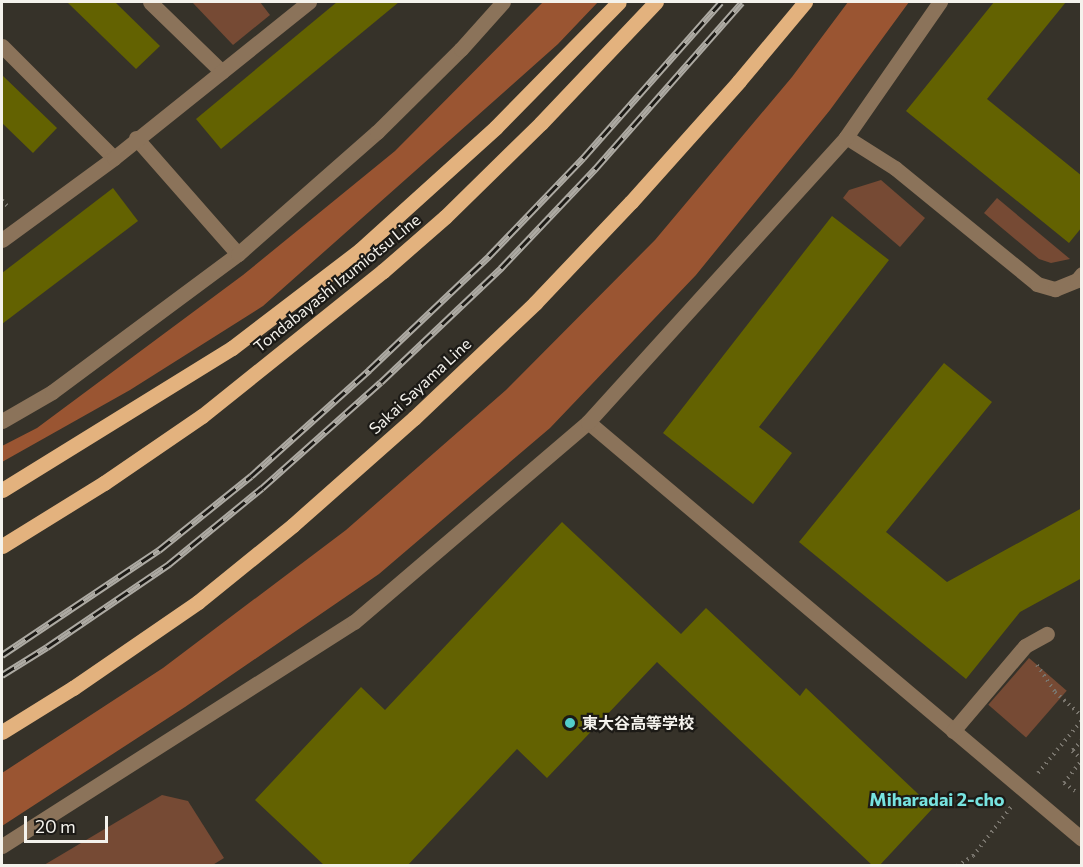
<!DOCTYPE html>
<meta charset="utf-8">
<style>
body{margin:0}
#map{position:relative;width:1083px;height:867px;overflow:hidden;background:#363229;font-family:Commissioner,"Noto Sans JP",sans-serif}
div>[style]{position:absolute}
.green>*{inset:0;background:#764a34;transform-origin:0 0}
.forest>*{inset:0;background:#9a5532}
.building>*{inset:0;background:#636201}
.path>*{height:4px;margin-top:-2px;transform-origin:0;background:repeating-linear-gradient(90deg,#79756d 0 1.5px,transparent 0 6px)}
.minor>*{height:15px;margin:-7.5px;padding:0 7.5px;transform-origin:7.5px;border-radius:7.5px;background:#8b735a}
.major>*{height:15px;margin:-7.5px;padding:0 7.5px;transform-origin:7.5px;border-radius:7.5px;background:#e3b27e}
.rail>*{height:7px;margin-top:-3.5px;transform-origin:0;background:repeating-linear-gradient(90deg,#1c1a16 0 14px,#adaaa3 0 28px);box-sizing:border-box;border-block:2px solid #adaaa3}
.dots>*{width:16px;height:16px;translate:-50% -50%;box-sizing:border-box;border:3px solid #1c1a16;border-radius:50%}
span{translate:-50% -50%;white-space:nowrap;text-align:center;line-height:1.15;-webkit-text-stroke:4.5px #1c1a16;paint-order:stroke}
.street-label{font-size:16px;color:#f4f2ec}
.poi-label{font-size:16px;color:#f4f2ec;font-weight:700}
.left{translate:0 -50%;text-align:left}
.neighbourhood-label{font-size:18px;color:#77e3e0;font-weight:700}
.frame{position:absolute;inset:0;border:3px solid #f4f2ec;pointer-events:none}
.scale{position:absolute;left:24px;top:816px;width:84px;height:27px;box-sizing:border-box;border:3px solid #f4f2ec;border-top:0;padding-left:8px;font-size:18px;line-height:21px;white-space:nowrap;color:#f4f2ec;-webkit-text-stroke:4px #1c1a16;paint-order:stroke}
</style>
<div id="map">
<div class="green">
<div style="clip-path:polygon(192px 2px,260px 2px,270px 15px,233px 45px)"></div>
<div style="clip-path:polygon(881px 180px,925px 218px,900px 247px,843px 198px,849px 190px)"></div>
<div style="clip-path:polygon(997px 198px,1070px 259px,1051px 263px,1039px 259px,984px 213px)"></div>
<div style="left:1029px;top:658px;width:50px;height:62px;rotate:41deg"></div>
<div style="clip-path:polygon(162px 795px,188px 801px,224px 858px,211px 866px,44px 865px)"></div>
</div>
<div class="forest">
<div style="clip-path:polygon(543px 2px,598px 2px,558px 44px,263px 306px,130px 390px,2px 462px,2px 446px,37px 428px,243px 275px,395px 151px)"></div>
<div style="clip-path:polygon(848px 2px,909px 2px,830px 110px,696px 275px,550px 428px,379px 574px,185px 707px,2px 826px,2px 773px,163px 668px,346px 530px,506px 390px,655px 240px,792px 77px)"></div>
</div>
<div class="building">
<div style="clip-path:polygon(67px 2px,115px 2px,160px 46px,136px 69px)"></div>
<div style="clip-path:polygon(337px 2px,399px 2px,221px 149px,196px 119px)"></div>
<div style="clip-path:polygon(994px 2px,1066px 2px,987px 99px,1082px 176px,1082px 227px,1069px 243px,906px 111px)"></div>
<div style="clip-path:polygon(2px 75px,57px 128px,33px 153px,2px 123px)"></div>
<div style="clip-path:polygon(113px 188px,138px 221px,2px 324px,2px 273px)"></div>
<div style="clip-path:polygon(832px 216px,889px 260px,759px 427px,792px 453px,753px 504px,663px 433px)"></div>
<div style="clip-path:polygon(944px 363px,992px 402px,886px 532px,947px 582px,1082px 508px,1082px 578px,1020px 612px,966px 679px,799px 542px)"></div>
<div style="clip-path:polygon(562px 522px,681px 634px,706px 608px,800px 696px,806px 688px,933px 808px,879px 866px,873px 866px,657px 662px,547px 778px,517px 749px,407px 866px,325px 866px,255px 800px,361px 687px,385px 710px)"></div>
</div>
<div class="path">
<div style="left:2px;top:200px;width:11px;rotate:49deg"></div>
<div style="left:1037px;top:665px;width:32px;rotate:56deg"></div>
<div style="left:1055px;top:692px;width:36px;rotate:42deg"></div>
<div style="left:1082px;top:740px;width:15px;rotate:132deg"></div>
<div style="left:1072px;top:751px;width:13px;rotate:39deg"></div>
<div style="left:1038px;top:773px;width:69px;rotate:-50.3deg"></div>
<div style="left:1075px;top:791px;width:14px;rotate:-144deg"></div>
<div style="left:1064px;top:783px;width:29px;rotate:-52deg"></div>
<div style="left:957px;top:866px;width:19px;rotate:-32deg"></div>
<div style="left:973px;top:856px;width:62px;rotate:-52.2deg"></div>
</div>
<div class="minor">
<div style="left:150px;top:2px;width:100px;rotate:44.2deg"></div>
<div style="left:2px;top:46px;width:158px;rotate:45deg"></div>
<div style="left:846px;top:137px;width:58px;rotate:32.3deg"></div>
<div style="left:895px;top:168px;width:183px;rotate:39.2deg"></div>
<div style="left:1037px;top:284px;width:19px;rotate:16deg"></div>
<div style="left:1055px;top:289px;width:24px;rotate:-22deg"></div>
<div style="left:1077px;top:280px;width:8px;rotate:-50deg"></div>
<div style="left:136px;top:138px;width:154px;rotate:48.7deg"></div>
<div style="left:2px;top:240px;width:139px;rotate:-36.2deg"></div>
<div style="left:114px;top:158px;width:250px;rotate:-38.7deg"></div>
<div style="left:2px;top:421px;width:58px;rotate:-30.1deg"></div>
<div style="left:52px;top:392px;width:232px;rotate:-36.6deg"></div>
<div style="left:238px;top:254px;width:185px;rotate:-41.3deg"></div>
<div style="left:377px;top:132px;width:118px;rotate:-44.7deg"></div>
<div style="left:461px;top:49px;width:63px;rotate:-48.2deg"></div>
<div style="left:588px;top:422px;width:646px;rotate:40.17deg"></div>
<div style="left:953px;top:731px;width:111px;rotate:-49.7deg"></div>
<div style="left:1025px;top:646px;width:25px;rotate:-29deg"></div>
<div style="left:2px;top:846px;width:417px;rotate:-32.5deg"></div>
<div style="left:354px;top:622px;width:308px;rotate:-40.5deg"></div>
<div style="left:588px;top:422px;width:384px;rotate:-47.8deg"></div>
<div style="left:846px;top:137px;width:165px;rotate:-55.2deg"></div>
</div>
<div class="major">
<div style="left:2px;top:490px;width:270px;rotate:-31.7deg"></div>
<div style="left:232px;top:348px;width:161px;rotate:-37.4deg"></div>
<div style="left:360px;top:250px;width:183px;rotate:-42.1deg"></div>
<div style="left:496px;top:127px;width:175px;rotate:-45.5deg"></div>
<div style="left:2px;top:546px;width:120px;rotate:-31.7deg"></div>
<div style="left:104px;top:483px;width:119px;rotate:-34.4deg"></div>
<div style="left:202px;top:416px;width:232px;rotate:-38.7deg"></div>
<div style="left:383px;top:271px;width:82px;rotate:-41.1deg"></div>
<div style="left:445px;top:217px;width:134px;rotate:-44.4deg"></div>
<div style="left:541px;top:123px;width:167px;rotate:-46.5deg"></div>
<div style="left:2px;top:732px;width:84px;rotate:-31.8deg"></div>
<div style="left:73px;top:688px;width:152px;rotate:-34.5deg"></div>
<div style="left:198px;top:602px;width:122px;rotate:-39deg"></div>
<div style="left:293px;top:525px;width:162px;rotate:-41.5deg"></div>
<div style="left:414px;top:418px;width:167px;rotate:-43.5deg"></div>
<div style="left:535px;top:303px;width:139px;rotate:-46.5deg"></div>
<div style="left:631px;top:202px;width:162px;rotate:-48.2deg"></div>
<div style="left:739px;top:81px;width:103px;rotate:-50.1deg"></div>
</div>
<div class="rail">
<div style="left:2px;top:655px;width:189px;rotate:-33.8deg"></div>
<div style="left:159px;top:550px;width:118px;rotate:-38.8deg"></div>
<div style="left:251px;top:476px;width:159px;rotate:-41.9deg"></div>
<div style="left:369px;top:370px;width:166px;rotate:-43.5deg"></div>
<div style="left:489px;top:256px;width:136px;rotate:-46.2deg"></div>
<div style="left:583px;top:158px;width:208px;rotate:-48.5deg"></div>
<div style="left:2px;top:675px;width:53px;rotate:-31.9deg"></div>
<div style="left:47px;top:647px;width:148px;rotate:-34.2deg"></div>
<div style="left:169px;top:564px;width:120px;rotate:-39.3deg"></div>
<div style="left:262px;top:488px;width:159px;rotate:-41.7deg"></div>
<div style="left:381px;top:382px;width:166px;rotate:-43.5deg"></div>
<div style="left:501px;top:268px;width:137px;rotate:-46.5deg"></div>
<div style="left:595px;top:169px;width:222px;rotate:-48.6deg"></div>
</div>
<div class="dots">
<div style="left:570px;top:723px;background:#53cdca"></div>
</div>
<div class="street-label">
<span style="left:337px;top:283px;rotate:-39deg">Tondabayashi Izumiotsu Line</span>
<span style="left:420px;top:386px;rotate:-43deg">Sakai Sayama Line</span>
</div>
<div class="poi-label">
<span class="left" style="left:582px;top:723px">東大谷高等学校</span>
</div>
<div class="neighbourhood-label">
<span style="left:937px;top:799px">Miharadai 2-cho</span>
</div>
<div class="frame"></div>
<div class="scale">20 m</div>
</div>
